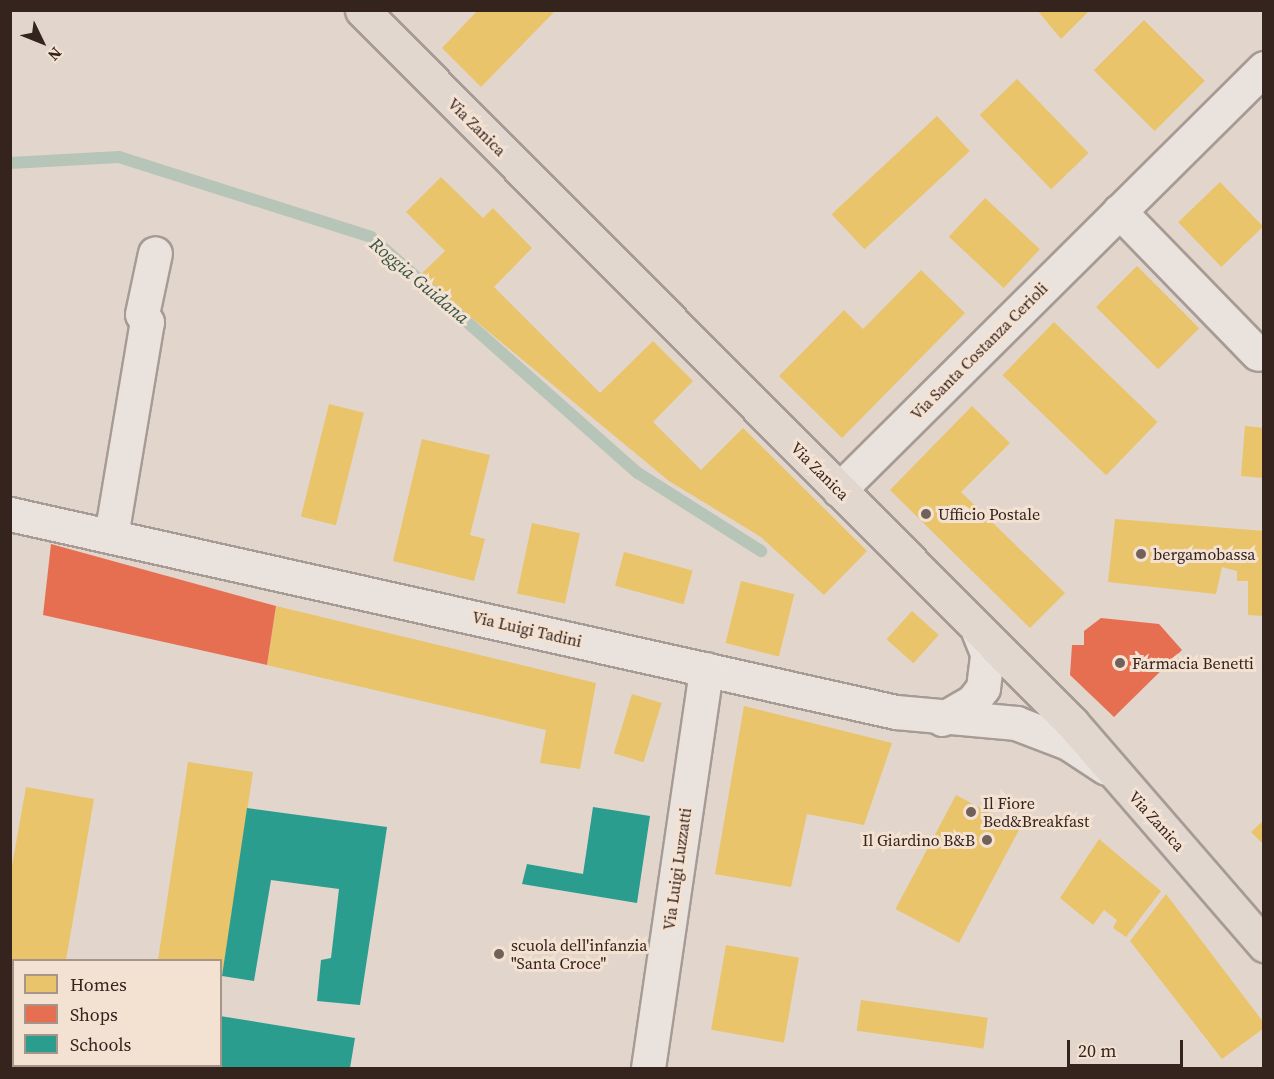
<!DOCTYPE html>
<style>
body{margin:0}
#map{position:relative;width:1274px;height:1079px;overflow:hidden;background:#e2d5cc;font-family:"Source Serif 4",serif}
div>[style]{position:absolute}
.homes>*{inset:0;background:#e9c46a;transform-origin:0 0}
.shops>*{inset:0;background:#e76f51}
.schools>*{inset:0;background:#2a9d8f}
.stream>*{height:12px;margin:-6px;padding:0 6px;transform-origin:6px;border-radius:6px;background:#b7c5b8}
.roads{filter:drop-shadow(2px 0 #a79b95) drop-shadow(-2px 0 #a79b95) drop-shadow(0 2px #a79b95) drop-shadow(0 -2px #a79b95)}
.minor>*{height:33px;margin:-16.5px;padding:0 16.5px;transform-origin:16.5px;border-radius:16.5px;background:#eae3dd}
.major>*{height:33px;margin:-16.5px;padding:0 16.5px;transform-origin:16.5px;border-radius:16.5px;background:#e1d7cf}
.dots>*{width:16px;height:16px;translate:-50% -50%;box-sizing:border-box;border:3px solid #f3e1d2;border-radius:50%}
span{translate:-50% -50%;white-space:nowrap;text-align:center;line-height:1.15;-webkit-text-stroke:6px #f3e1d2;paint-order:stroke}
.street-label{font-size:16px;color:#35231e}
.poi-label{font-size:16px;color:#35231e}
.left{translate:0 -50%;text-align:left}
.right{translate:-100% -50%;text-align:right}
.water-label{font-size:18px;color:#2f5447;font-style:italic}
.frame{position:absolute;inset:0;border:12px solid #35231e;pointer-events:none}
.legend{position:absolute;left:12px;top:959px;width:210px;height:108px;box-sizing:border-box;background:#f3e1d2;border:2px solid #a7958a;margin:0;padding:8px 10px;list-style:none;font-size:18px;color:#35231e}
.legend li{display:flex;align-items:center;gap:12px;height:30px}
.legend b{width:30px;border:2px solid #a7958a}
.north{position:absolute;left:12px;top:12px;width:60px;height:60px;-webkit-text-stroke:4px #f3e1d2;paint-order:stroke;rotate:133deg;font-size:16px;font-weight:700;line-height:24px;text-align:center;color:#35231e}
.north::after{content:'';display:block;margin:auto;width:21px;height:27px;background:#35231e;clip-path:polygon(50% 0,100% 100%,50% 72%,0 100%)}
.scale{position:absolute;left:1067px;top:1040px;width:116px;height:27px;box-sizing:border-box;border:3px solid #35231e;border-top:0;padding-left:8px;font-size:18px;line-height:21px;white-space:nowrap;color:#35231e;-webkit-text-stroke:4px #f3e1d2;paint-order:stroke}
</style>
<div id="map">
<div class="homes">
<div style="clip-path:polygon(478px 10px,556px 10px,481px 87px,442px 48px)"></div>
<div style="clip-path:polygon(1037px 10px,1090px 10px,1061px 39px)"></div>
<div style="left:1144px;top:20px;width:86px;height:71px;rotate:45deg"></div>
<div style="left:1017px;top:79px;width:103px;height:52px;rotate:46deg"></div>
<div style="left:937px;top:116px;width:48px;height:144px;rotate:47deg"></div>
<div style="clip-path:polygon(441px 177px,483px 218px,493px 208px,532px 248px,494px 287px,600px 393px,653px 341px,693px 381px,653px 422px,701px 470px,743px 428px,867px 551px,824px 595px,761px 537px,669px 481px,420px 275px,445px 251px,406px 212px)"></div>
<div style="left:1220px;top:182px;width:62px;height:58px;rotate:46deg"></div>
<div style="left:985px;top:198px;width:75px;height:53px;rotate:43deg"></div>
<div style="left:1137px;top:266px;width:88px;height:58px;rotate:45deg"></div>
<div style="clip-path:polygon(921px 270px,965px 313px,842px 438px,779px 376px,844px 310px,863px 329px)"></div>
<div style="left:1054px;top:322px;width:144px;height:74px;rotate:44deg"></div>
<div style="left:329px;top:404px;width:36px;height:116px;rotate:14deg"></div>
<div style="clip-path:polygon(972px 406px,1010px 443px,961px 492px,1065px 593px,1030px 628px,890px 490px)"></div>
<div style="clip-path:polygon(1245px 426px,1264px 428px,1264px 478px,1241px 476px)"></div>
<div style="clip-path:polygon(422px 439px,490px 455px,470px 535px,485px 539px,474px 581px,393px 561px)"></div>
<div style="clip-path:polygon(1115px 519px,1264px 531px,1264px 616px,1248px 615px,1248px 581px,1237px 581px,1237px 571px,1222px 567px,1216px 594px,1108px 582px)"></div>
<div style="left:532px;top:523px;width:49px;height:72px;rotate:12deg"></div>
<div style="left:624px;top:552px;width:71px;height:35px;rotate:15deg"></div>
<div style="left:741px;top:581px;width:55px;height:64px;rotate:14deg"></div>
<div style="clip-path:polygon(276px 606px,596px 683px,580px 769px,540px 763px,546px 730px,267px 665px)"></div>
<div style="left:912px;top:611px;width:36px;height:38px;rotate:42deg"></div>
<div style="left:632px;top:694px;width:31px;height:62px;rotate:17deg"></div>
<div style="clip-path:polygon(744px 706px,892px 743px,864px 825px,807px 814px,791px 887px,715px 874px)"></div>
<div style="clip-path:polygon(188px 762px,253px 772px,222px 977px,220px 960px,158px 960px)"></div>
<div style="clip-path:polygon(26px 787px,94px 799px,66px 960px,14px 960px,14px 1042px,10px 877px)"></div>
<div style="left:956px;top:795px;width:72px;height:129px;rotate:28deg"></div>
<div style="clip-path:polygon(1264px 820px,1264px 845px,1251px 832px)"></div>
<div style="clip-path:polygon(1099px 839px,1161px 891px,1126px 937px,1113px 928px,1117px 920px,1104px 910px,1093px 925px,1060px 898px)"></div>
<div style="clip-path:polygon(1166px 894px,1264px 1023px,1264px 1028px,1222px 1059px,1130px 941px)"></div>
<div style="left:726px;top:945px;width:74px;height:86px;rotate:10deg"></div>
<div style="left:861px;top:1000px;width:128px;height:31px;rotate:8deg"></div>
</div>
<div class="shops">
<div style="clip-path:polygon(51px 544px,276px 606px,267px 665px,43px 615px)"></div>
<div style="clip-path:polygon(1101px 618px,1159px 624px,1182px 650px,1114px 717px,1070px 675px,1072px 645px,1084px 645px,1084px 631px)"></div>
</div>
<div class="schools">
<div style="clip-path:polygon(593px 807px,650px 816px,637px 903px,522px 884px,527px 864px,583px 874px)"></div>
<div style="clip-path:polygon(247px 808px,387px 827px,360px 1005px,317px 1001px,321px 960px,331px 958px,339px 889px,271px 880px,254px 981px,222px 976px)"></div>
<div style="clip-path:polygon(220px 1016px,355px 1038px,350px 1068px,175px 1067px,220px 1066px)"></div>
</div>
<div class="stream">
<div style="left:10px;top:163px;width:109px;rotate:-3.2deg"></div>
<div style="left:119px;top:157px;width:264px;rotate:17.6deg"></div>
<div style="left:371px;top:237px;width:356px;rotate:41.5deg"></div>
<div style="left:638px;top:473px;width:146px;rotate:32.4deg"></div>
</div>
<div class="roads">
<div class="minor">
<div style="left:1119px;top:211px;width:199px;rotate:45.8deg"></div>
<div style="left:839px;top:490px;width:599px;rotate:-44.8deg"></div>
<div style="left:10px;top:514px;width:908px;rotate:12.6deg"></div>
<div style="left:896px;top:712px;width:121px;rotate:5.2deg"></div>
<div style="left:1016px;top:723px;width:56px;rotate:21deg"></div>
<div style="left:1068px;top:743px;width:45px;rotate:33.3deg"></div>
<div style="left:111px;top:536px;width:217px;rotate:-80.5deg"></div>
<div style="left:147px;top:322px;width:9px;rotate:-122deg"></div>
<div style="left:142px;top:314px;width:62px;rotate:-78deg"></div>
<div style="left:942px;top:719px;width:34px;rotate:-30deg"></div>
<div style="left:972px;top:702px;width:18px;rotate:-52deg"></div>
<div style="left:983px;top:688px;width:35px;rotate:-83deg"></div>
<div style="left:987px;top:653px;width:24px;rotate:-112deg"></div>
<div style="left:648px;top:1068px;width:403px;rotate:-81.7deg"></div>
</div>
<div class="major">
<div style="left:362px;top:10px;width:1006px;rotate:45.12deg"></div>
<div style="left:1072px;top:723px;width:294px;rotate:49.1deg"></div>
</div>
</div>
<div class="dots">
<div style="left:926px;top:514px;background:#72615b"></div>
<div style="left:1141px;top:554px;background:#72615b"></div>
<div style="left:1120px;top:663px;background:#72615b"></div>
<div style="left:971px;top:812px;background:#72615b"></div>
<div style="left:987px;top:840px;background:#72615b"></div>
<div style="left:499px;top:954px;background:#72615b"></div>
</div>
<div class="street-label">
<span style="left:477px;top:127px;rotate:45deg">Via Zanica</span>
<span style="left:979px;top:351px;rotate:-45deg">Via Santa Costanza Cerioli</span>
<span style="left:820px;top:471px;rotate:45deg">Via Zanica</span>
<span style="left:527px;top:629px;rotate:13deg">Via Luigi Tadini</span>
<span style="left:1157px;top:821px;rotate:48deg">Via Zanica</span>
<span style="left:677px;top:869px;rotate:-82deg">Via Luigi Luzzatti</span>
</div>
<div class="poi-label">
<span class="left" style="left:938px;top:514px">Ufficio Postale</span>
<span class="left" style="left:1153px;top:554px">bergamobassa</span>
<span class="left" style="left:1132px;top:663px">Farmacia Benetti</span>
<span class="left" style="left:983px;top:812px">Il Fiore<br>Bed&amp;Breakfast</span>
<span class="right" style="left:975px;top:840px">Il Giardino B&amp;B</span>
<span class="left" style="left:511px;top:954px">scuola dell'infanzia<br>"Santa Croce"</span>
</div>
<div class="water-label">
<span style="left:419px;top:281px;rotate:40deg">Roggia Guidana</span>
</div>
<div class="frame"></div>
<ul class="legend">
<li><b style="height:16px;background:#e9c46a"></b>Homes</li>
<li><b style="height:16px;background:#e76f51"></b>Shops</li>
<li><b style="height:16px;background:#2a9d8f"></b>Schools</li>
</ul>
<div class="north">N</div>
<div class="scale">20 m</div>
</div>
